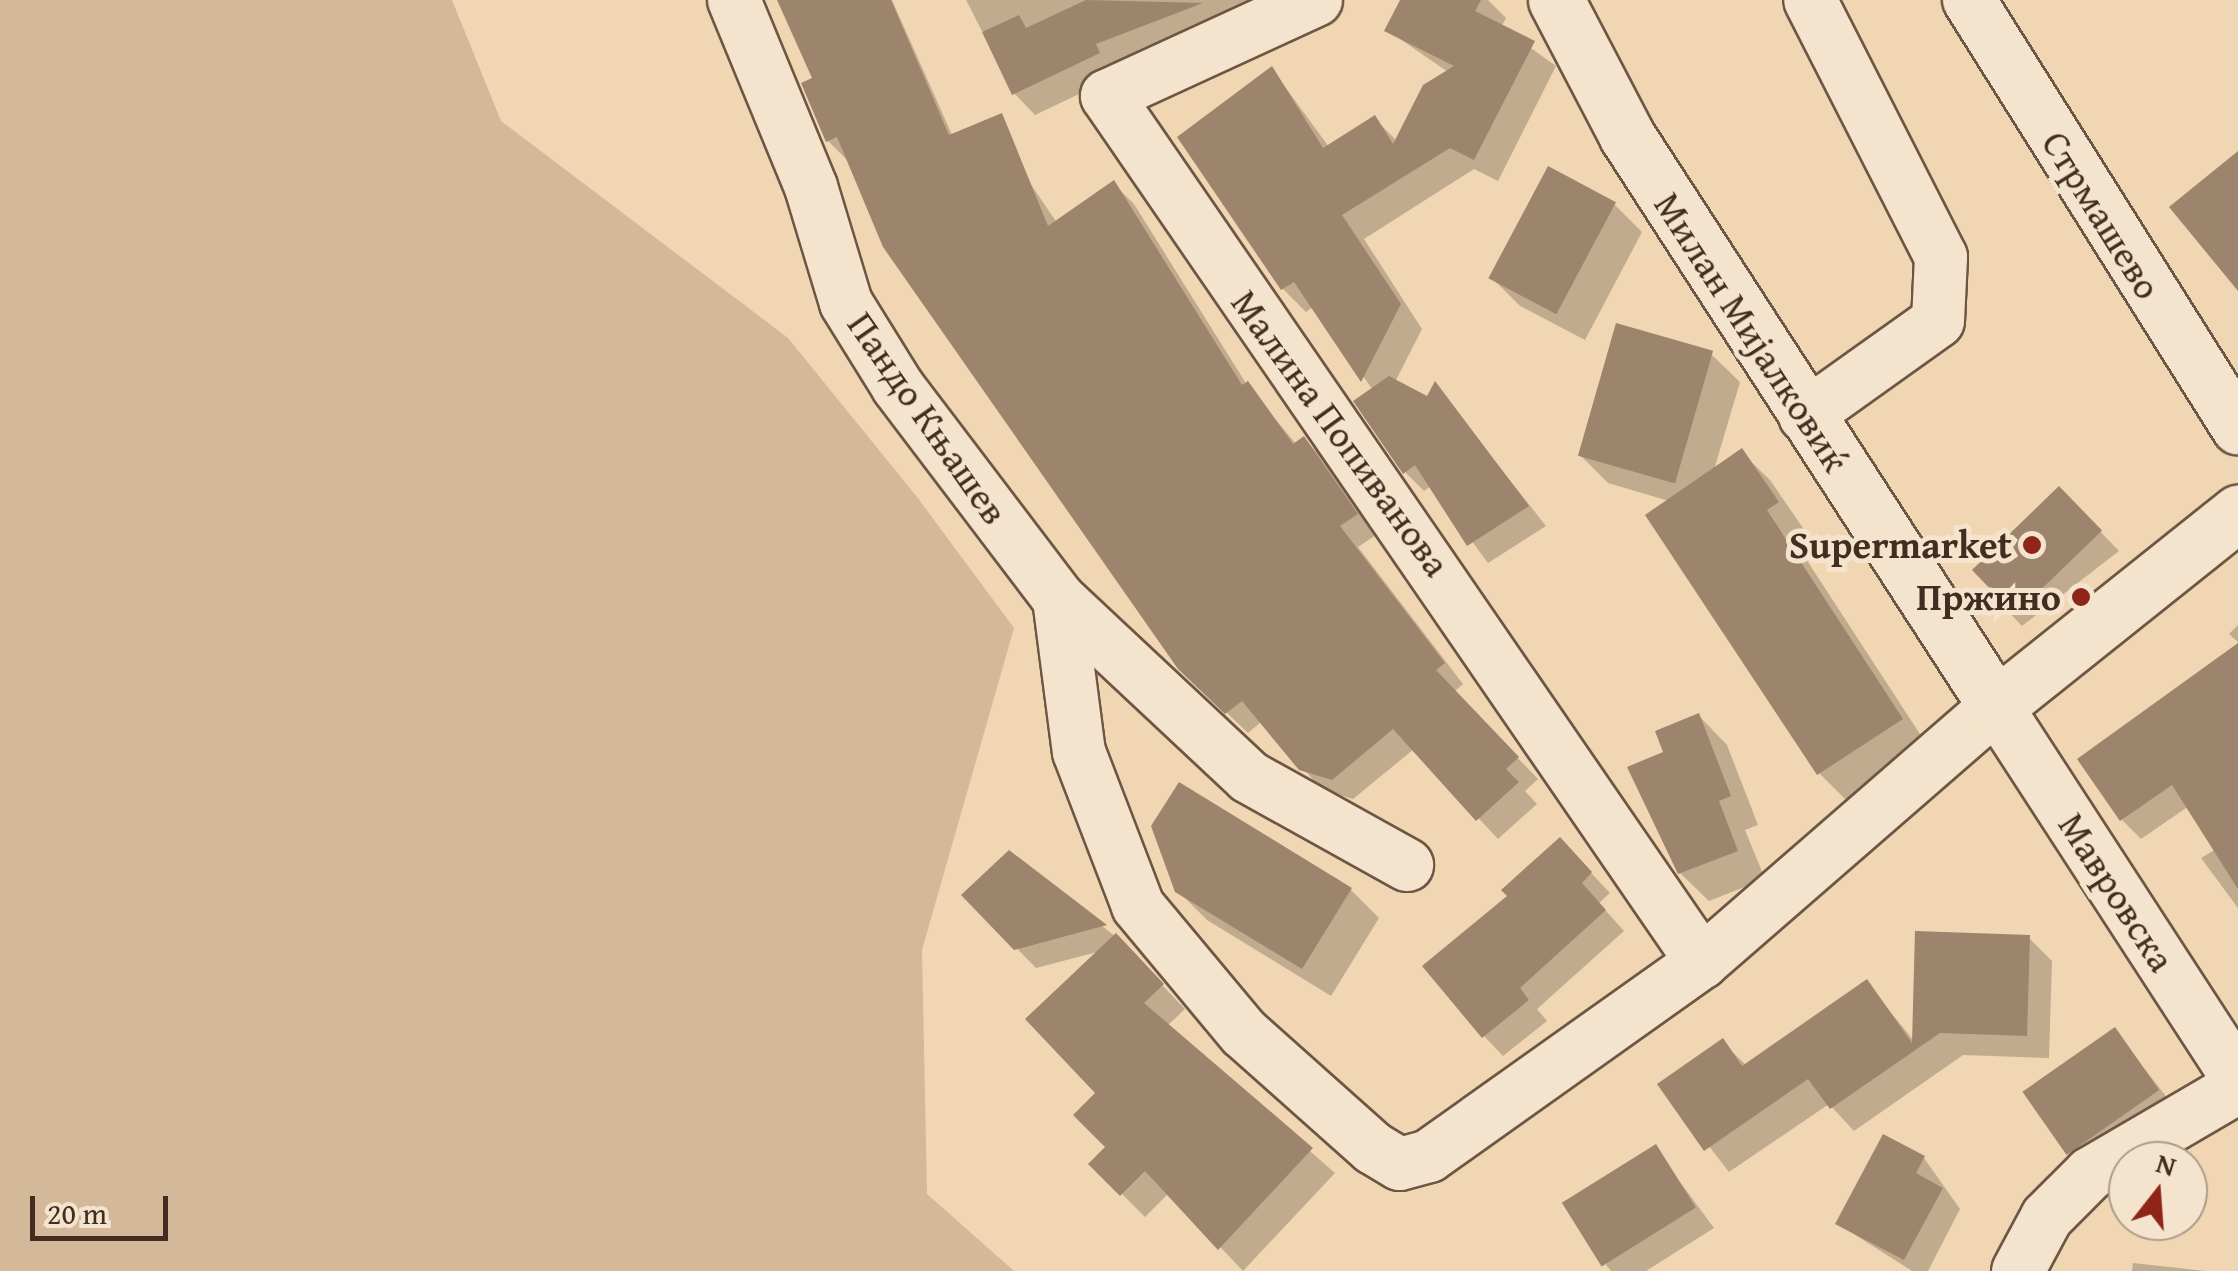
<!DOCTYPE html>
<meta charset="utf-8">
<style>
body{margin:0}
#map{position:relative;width:2238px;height:1271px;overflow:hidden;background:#f0d6b2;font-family:"Gentium Book Plus",serif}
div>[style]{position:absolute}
.green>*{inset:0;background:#d3b999}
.shadow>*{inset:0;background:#0003;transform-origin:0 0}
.building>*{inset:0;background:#9d846c;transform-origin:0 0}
.roads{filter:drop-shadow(2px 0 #6e5644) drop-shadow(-2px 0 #6e5644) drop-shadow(0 2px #6e5644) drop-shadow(0 -2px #6e5644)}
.street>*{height:52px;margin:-26px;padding:0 26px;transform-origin:26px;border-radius:26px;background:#f5e4cd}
.secondary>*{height:55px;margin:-27.5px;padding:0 27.5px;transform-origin:27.5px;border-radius:27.5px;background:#f5e4cd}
.dots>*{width:28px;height:28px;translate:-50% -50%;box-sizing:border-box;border:5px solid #f5e4cd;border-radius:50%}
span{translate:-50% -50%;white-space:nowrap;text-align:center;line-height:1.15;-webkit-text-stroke:10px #f5e4cd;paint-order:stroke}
.street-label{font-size:38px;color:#432c20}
.poi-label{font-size:38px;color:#432c20;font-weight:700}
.right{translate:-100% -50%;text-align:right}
.north{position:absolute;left:2108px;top:1141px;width:100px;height:100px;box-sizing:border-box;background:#f5e4cd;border:2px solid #ae9a88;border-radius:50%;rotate:17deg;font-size:28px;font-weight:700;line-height:40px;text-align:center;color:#432c20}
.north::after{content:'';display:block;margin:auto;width:35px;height:45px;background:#8f2418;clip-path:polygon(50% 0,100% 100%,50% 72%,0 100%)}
.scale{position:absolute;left:30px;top:1196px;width:138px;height:45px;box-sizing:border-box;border:5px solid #432c20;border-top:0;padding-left:12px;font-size:30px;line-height:35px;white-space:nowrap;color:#432c20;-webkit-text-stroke:8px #f5e4cd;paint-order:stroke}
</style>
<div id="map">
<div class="green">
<div style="clip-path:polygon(0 0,452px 0,501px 121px,788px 338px,917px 497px,1014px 628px,922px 950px,927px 1194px,1014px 1271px,0 1271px)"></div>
</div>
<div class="shadow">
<div style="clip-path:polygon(780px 0,892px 0,981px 200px,1028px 180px,1057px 223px,1114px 184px,1134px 204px,1247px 385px,1296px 444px,1304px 439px,1324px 459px,1376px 535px,1358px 547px,1463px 684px,1454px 692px,1538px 779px,1525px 791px,1537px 804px,1498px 839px,1414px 749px,1353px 799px,1322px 790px,1262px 721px,1248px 733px,1180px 668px,885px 246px,848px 161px,828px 141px,816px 80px)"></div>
<div style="clip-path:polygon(966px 0,1255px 0,1228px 11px,1232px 21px,1035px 115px,1014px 93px)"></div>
<div style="clip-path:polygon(1403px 0,1488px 0,1506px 18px,1501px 27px,1556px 66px,1498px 181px,1474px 169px,1364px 239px,1422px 329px,1395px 382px,1428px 399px,1435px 385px,1546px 526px,1488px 563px,1431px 486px,1424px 491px,1405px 472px,1373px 390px,1313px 307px,1306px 312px,1283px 289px,1272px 69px,1329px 147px,1375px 119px,1397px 141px,1448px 72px,1387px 30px)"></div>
<div style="clip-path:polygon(1614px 204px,1642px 232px,1585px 340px,1520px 306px,1492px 278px)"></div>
<div style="clip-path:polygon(1711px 354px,1740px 382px,1714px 470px,1741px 452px,1770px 480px,1805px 531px,1793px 539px,1929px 748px,1848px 802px,1819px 773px,1669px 501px,1608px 483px,1579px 454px)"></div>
<div style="clip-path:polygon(2059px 489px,2119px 551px,2022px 626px,2003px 606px)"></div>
<div style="clip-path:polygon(2238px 625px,2238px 642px,2229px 634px)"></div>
<div style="clip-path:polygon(1699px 716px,1727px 745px,1758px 825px,1745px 830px,1765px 879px,1709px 901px,1680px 873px)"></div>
<div style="clip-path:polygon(2238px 718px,2238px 908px,2201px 858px,2216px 849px,2189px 806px,2141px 839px,2122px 820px)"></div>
<div style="clip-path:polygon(1009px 853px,1116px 937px,1185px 1009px,1167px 1026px,1335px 1173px,1243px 1271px,1169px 1193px,1145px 1217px,1092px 1164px,1109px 1147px,1099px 1093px,1101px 951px,1036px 968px,965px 895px)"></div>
<div style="clip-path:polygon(1579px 860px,1610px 893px,1599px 903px,1624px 931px,1537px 1009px,1547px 1021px,1503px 1056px,1484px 1036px,1511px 896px)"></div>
<div style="clip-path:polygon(1177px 890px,1351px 890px,1379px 918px,1331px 996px,1207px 920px)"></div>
<div style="clip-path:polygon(2029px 938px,2052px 961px,2049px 1058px,1963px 1055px,1854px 1131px,1829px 1104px,1729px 1172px,1661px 1084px,1722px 1042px,1747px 1066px,1867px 983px,1914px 1041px)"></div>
<div style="left:2115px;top:1031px;width:100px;height:108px;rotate:52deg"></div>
<div style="clip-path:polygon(1655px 1148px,1714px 1228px,1646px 1271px,1611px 1271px,1606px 1265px)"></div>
<div style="clip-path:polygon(1924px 1158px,1960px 1209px,1928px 1271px,1912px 1271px,1838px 1224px)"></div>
<div style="clip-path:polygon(2133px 1263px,2206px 1271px,2132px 1271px)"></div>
</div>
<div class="building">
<div style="clip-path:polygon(777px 0,891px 0,949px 135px,1002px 113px,1048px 226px,1114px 180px,1242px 385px,1248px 381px,1293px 444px,1304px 436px,1358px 514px,1340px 526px,1445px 663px,1436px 670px,1519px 757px,1506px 769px,1519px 782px,1476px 821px,1393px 729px,1332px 780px,1299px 770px,1242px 701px,1225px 714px,1178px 669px,883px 247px,837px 137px,826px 142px,801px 83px,812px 78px)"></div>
<div style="clip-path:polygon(1086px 0,1203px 3px,1096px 44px,1100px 53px,1012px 95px,982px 32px,1019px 15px,1026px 28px)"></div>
<div style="clip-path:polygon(1400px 0,1481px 0,1475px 11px,1535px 41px,1474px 160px,1450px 148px,1342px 215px,1401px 304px,1361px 382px,1294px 282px,1281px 290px,1177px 137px,1272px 66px,1323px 148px,1375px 115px,1393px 144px,1423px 85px,1454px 66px,1384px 31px)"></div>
<div style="clip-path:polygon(2238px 151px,2238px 291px,2169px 207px)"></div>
<div style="left:1548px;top:166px;width:77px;height:127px;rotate:28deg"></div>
<div style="left:1616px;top:323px;width:101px;height:138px;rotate:16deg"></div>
<div style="clip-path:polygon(1389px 376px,1427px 396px,1435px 381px,1529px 506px,1467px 546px,1415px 465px,1403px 474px,1353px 401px)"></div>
<div style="clip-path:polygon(1742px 448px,1779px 502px,1767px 510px,1903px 719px,1817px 775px,1645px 515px)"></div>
<div style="left:2059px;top:486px;width:62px;height:121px;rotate:46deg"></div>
<div style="clip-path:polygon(2238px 643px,2238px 889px,2172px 785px,2120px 821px,2077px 759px)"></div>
<div style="clip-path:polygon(1699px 713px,1731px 796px,1719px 801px,1738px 851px,1678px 874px,1627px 767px,1663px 752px,1655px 731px)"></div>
<div style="clip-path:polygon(1179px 782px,1352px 888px,1302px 969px,1175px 892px,1151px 826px)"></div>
<div style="clip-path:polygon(1560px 837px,1592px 872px,1582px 883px,1606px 910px,1520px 988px,1529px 1000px,1482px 1038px,1422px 966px,1507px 896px,1501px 890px)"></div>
<div style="clip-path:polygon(1009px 850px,1107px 925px,1014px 950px,961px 895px)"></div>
<div style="clip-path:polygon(1915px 931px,2030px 935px,2027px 1036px,1940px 1033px,1830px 1109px,1808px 1079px,1704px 1151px,1657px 1084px,1723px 1038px,1742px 1066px,1867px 979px,1912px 1043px)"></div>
<div style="clip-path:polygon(1116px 933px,1164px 984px,1144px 1003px,1313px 1148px,1218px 1250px,1145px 1171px,1120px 1196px,1088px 1164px,1105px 1147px,1073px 1115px,1095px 1093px,1025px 1019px)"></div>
<div style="left:2115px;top:1027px;width:77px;height:113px;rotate:55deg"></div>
<div style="clip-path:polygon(1883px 1134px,1925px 1156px,1916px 1173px,1943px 1188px,1904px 1260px,1835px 1224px)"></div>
<div style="left:1656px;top:1144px;width:75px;height:111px;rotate:58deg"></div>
</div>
<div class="roads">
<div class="street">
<div style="left:734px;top:0;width:202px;rotate:67.6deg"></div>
<div style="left:811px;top:187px;width:121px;rotate:73.2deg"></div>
<div style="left:846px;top:303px;width:99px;rotate:58.2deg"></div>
<div style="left:898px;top:387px;width:266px;rotate:52.8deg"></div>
<div style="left:1059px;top:599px;width:154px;rotate:82.6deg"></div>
<div style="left:1079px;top:752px;width:165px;rotate:69deg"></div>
<div style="left:1138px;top:906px;width:165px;rotate:50.2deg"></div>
<div style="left:1244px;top:1033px;width:173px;rotate:41.7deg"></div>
<div style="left:1373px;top:1148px;width:31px;rotate:31deg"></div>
<div style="left:1400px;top:1164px;width:30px;rotate:-15deg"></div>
<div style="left:1429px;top:1156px;width:335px;rotate:-35.4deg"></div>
<div style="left:1702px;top:962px;width:390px;rotate:-41deg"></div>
<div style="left:1996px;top:706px;width:444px;rotate:57deg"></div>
<div style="left:1316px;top:0;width:230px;rotate:155.3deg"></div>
<div style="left:1107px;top:96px;width:1051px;rotate:55.51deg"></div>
<div style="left:1969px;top:0;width:506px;rotate:57.85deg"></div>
<div style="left:1805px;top:416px;width:163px;rotate:-35.5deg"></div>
<div style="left:1938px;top:321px;width:64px;rotate:-87.3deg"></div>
<div style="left:1941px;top:257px;width:288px;rotate:-117deg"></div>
<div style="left:1059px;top:599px;width:260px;rotate:43.1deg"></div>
<div style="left:1249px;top:777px;width:181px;rotate:29.1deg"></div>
<div style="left:2018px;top:1271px;width:61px;rotate:-61.8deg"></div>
<div style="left:2047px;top:1217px;width:62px;rotate:-45deg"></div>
<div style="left:2091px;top:1173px;width:170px;rotate:-30.3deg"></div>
</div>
<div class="secondary">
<div style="left:1556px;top:0;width:153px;rotate:62.4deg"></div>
<div style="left:1627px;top:136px;width:679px;rotate:57.08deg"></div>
<div style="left:1996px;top:706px;width:310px;rotate:-38.6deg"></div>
</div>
</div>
<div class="dots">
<div style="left:2032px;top:545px;background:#8f2418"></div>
<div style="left:2081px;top:597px;background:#8f2418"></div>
</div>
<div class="street-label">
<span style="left:2102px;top:215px;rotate:58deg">Стрмашево</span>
<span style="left:1752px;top:332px;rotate:57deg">Милан Мијалковиќ</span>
<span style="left:928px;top:418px;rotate:55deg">Пандо Књашев</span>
<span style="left:1341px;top:433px;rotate:54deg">Малина Попиванова</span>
<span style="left:2117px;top:892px;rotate:57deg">Мавровска</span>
</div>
<div class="poi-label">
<span class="right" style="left:2012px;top:545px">Supermarket</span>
<span class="right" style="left:2061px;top:597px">Пржино</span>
</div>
<div class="north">N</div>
<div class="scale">20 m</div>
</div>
